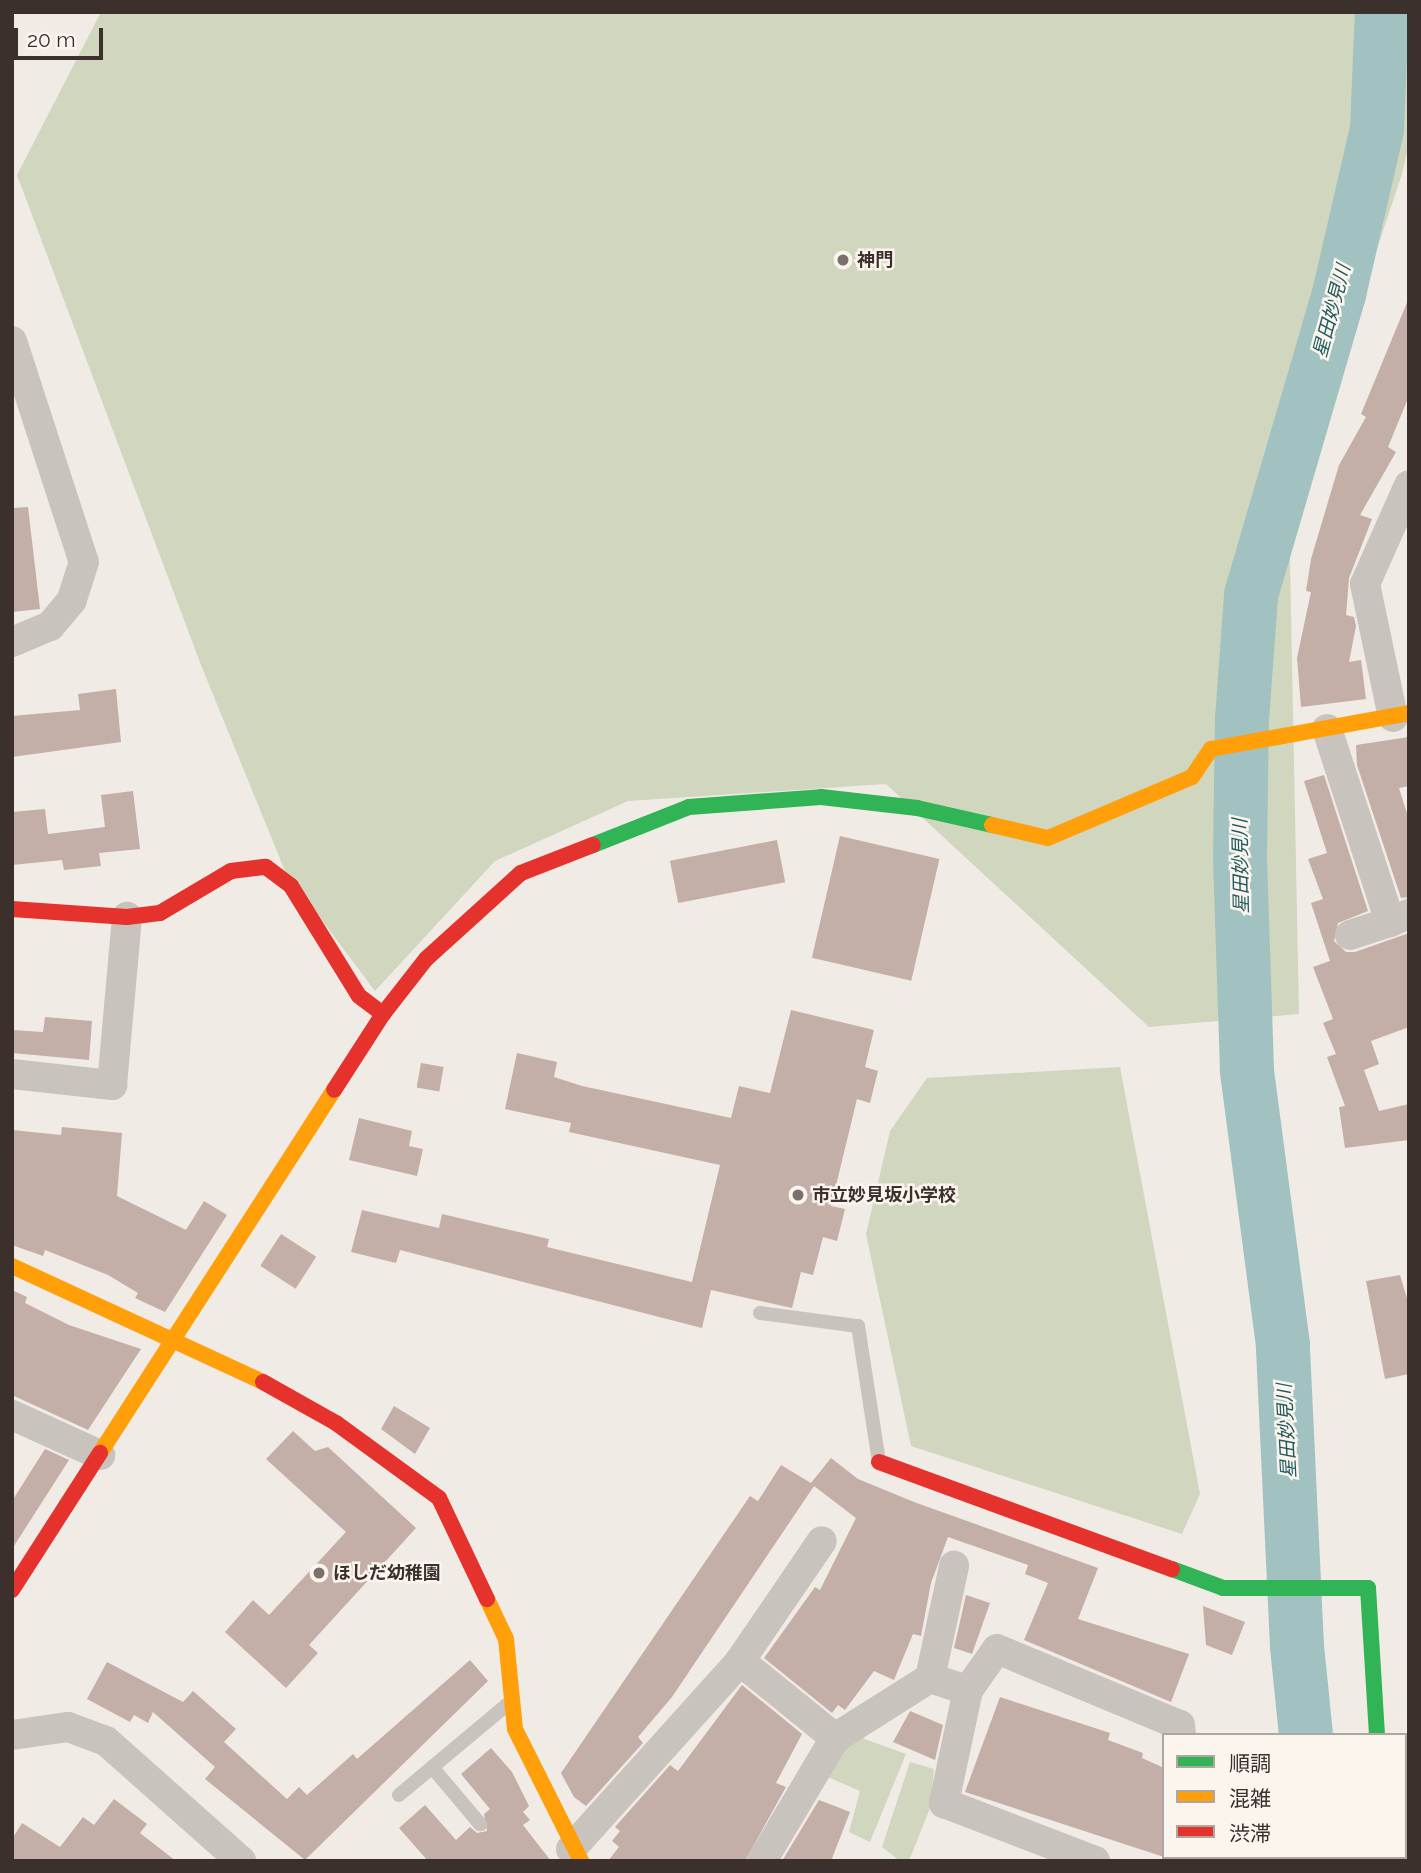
<!DOCTYPE html>
<meta charset="utf-8">
<style>
body{margin:0}
#map{position:relative;width:1421px;height:1873px;overflow:hidden;background:#f0ebe5;font-family:Raleway,"Noto Sans JP",sans-serif}
div>[style]{position:absolute}
.green>*{inset:0;background:#d1d6bf}
.river>*{height:54px;margin:-27px;padding:0 27px;transform-origin:27px;border-radius:27px;background:#a1c2c1}
.building>*{inset:0;background:#c3afa7;transform-origin:0 0}
.lane>*{height:14px;margin:-7px;padding:0 7px;transform-origin:7px;border-radius:7px;background:#c9c3be}
.street>*{height:30px;margin:-15px;padding:0 15px;transform-origin:15px;border-radius:15px;background:#c9c3be}
.fast>*{height:16px;margin:-8px;padding:0 8px;transform-origin:8px;border-radius:8px;background:#30b455}
.slow>*{height:16px;margin:-8px;padding:0 8px;transform-origin:8px;border-radius:8px;background:#ff9f0a}
.jam>*{height:16px;margin:-8px;padding:0 8px;transform-origin:8px;border-radius:8px;background:#e5322d}
.dots>*{width:19px;height:19px;translate:-50% -50%;box-sizing:border-box;border:4px solid #fbf5ee;border-radius:50%}
span{translate:-50% -50%;white-space:nowrap;text-align:center;line-height:1.15;-webkit-text-stroke:5px #fbf5ee;paint-order:stroke}
.poi-label{font-size:18px;color:#3b302b;font-weight:700}
.left{translate:0 -50%;text-align:left}
.water-label{font-size:19px;color:#1f5a5e;font-style:italic}
.frame{position:absolute;inset:0;border:14px solid #3b302b;pointer-events:none}
.legend{position:absolute;left:1162px;top:1733px;width:245px;height:126px;box-sizing:border-box;background:#fbf5ee;border:2px solid #aea6a0;margin:0;padding:9px 12px;list-style:none;font-size:21px;color:#3b302b}
.legend li{display:flex;align-items:center;gap:14px;height:35px}
.legend b{width:35px;border:2px solid #aea6a0}
.scale{position:absolute;left:14px;top:28px;width:89px;height:32px;box-sizing:border-box;border:4px solid #3b302b;border-top:0;padding-left:9px;font-size:21px;line-height:24px;white-space:nowrap;color:#3b302b;-webkit-text-stroke:5px #fbf5ee;paint-order:stroke}
</style>
<div id="map">
<div class="green">
<div style="clip-path:polygon(101px 12px,1406px 12px,1409px 144px,1402px 174px,1289px 512px,1299px 1014px,1149px 1027px,886px 784px,628px 801px,495px 861px,375px 991px,285px 871px,201px 665px,17px 175px)"></div>
<div style="clip-path:polygon(1120px 1067px,1200px 1494px,1182px 1534px,911px 1446px,866px 1234px,890px 1131px,927px 1078px)"></div>
<div style="clip-path:polygon(862px 1738px,906px 1754px,870px 1842px,849px 1832px,860px 1791px,823px 1775px,836px 1752px)"></div>
<div style="clip-path:polygon(910px 1762px,934px 1769px,930px 1808px,909px 1861px,900px 1861px,882px 1847px)"></div>
</div>
<div class="river">
<div style="left:1306px;top:1735px;width:89px;rotate:-95.8deg"></div>
<div style="left:1297px;top:1646px;width:301px;rotate:-92.7deg"></div>
<div style="left:1283px;top:1345px;width:277px;rotate:-97.5deg"></div>
<div style="left:1247px;top:1070px;width:214px;rotate:-91.9deg"></div>
<div style="left:1240px;top:856px;width:137px;rotate:-89.2deg"></div>
<div style="left:1242px;top:719px;width:124px;rotate:-85.8deg"></div>
<div style="left:1251px;top:595px;width:314px;rotate:-73.7deg"></div>
<div style="left:1339px;top:294px;width:169px;rotate:-77deg"></div>
<div style="left:1377px;top:129px;width:117px;rotate:-87.6deg"></div>
<div style="left:1325px;top:1857px;width:4px;rotate:90deg"></div>
</div>
<div class="building">
<div style="clip-path:polygon(1408px 300px,1409px 396px,1388px 447px,1396px 452px,1360px 515px,1372px 519px,1349px 578px,1346px 615px,1354px 617px,1356px 626px,1349px 662px,1361px 660px,1366px 699px,1301px 707px,1297px 658px,1311px 592px,1306px 591px,1311px 559px,1339px 465px,1366px 417px,1361px 414px)"></div>
<div style="clip-path:polygon(28px 507px,40px 609px,12px 612px,12px 508px)"></div>
<div style="clip-path:polygon(116px 689px,121px 742px,12px 757px,12px 716px,80px 710px,78px 694px)"></div>
<div style="clip-path:polygon(1409px 737px,1409px 786px,1399px 788px,1409px 820px,1409px 897px,1401px 898px,1357px 765px,1356px 745px)"></div>
<div style="clip-path:polygon(1324px 775px,1368px 911px,1338px 923px,1334px 941px,1346px 952px,1355px 952px,1409px 933px,1409px 1027px,1371px 1041px,1379px 1064px,1364px 1070px,1379px 1111px,1409px 1104px,1409px 1140px,1345px 1148px,1339px 1107px,1345px 1106px,1327px 1057px,1336px 1054px,1323px 1023px,1333px 1019px,1313px 967px,1330px 961px,1311px 903px,1323px 899px,1308px 859px,1327px 853px,1304px 781px)"></div>
<div style="clip-path:polygon(133px 791px,140px 849px,99px 853px,101px 866px,64px 870px,62px 860px,12px 865px,12px 812px,45px 809px,48px 834px,105px 827px,101px 795px)"></div>
<div style="left:840px;top:836px;width:102px;height:125px;rotate:13deg"></div>
<div style="left:777px;top:840px;width:43px;height:109px;rotate:79deg"></div>
<div style="clip-path:polygon(791px 1010px,874px 1030px,865px 1067px,878px 1071px,870px 1103px,857px 1099px,831px 1206px,845px 1209px,837px 1241px,823px 1237px,813px 1275px,801px 1272px,792px 1308px,711px 1290px,702px 1328px,400px 1250px,396px 1263px,351px 1252px,362px 1210px,439px 1228px,442px 1214px,549px 1239px,547px 1247px,692px 1282px,720px 1165px,569px 1132px,571px 1123px,505px 1109px,517px 1053px,557px 1062px,554px 1077px,582px 1086px,731px 1118px,739px 1086px,770px 1093px)"></div>
<div style="clip-path:polygon(45px 1017px,92px 1021px,89px 1060px,12px 1053px,12px 1030px,43px 1032px)"></div>
<div style="left:421px;top:1063px;width:23px;height:25px;rotate:10deg"></div>
<div style="clip-path:polygon(359px 1118px,412px 1131px,409px 1146px,423px 1149px,417px 1176px,349px 1160px)"></div>
<div style="clip-path:polygon(62px 1127px,122px 1133px,117px 1196px,186px 1230px,204px 1201px,227px 1215px,165px 1312px,135px 1298px,138px 1293px,108px 1275px,45px 1250px,43px 1256px,12px 1245px,12px 1130px,61px 1135px)"></div>
<div style="left:281px;top:1234px;width:42px;height:38px;rotate:33deg"></div>
<div style="clip-path:polygon(1400px 1275px,1409px 1305px,1409px 1374px,1385px 1379px,1366px 1281px)"></div>
<div style="clip-path:polygon(12px 1290px,27px 1297px,25px 1303px,69px 1325px,141px 1349px,88px 1430px,12px 1395px)"></div>
<div style="clip-path:polygon(394px 1406px,430px 1428px,415px 1454px,381px 1429px)"></div>
<div style="clip-path:polygon(293px 1431px,315px 1451px,328px 1447px,416px 1528px,309px 1645px,318px 1653px,286px 1688px,225px 1632px,253px 1600px,269px 1615px,346px 1532px,266px 1459px)"></div>
<div style="clip-path:polygon(45px 1449px,69px 1460px,12px 1549px,12px 1501px)"></div>
<div style="clip-path:polygon(831px 1458px,858px 1479px,914px 1502px,1098px 1568px,1078px 1619px,1189px 1654px,1171px 1702px,1024px 1640px,1048px 1583px,1025px 1574px,1028px 1565px,948px 1537px,931px 1583px,921px 1636px,913px 1634px,894px 1680px,874px 1671px,845px 1710px,838px 1705px,832px 1713px,764px 1658px,815px 1587px,820px 1590px,856px 1518px,814px 1486px,672px 1697px,638px 1737px,643px 1743px,586px 1806px,574px 1797px,561px 1773px,750px 1496px,758px 1501px,781px 1465px,811px 1483px)"></div>
<div style="clip-path:polygon(966px 1595px,990px 1603px,972px 1654px,954px 1648px)"></div>
<div style="clip-path:polygon(1203px 1606px,1245px 1622px,1232px 1655px,1206px 1645px)"></div>
<div style="clip-path:polygon(470px 1660px,488px 1681px,305px 1860px,205px 1779px,215px 1767px,153px 1712px,148px 1723px,134px 1715px,130px 1722px,87px 1699px,107px 1662px,183px 1702px,193px 1691px,236px 1729px,224px 1742px,287px 1799px,299px 1787px,307px 1795px,353px 1754px,357px 1759px)"></div>
<div style="clip-path:polygon(742px 1685px,802px 1734px,776px 1783px,786px 1787px,745px 1861px,608px 1861px,619px 1847px,612px 1841px,620px 1831px,615px 1827px,670px 1765px,678px 1771px)"></div>
<div style="clip-path:polygon(1000px 1697px,1110px 1733px,1108px 1740px,1143px 1753px,1142px 1758px,1164px 1768px,1164px 1857px,965px 1792px)"></div>
<div style="clip-path:polygon(910px 1711px,943px 1725px,935px 1760px,893px 1742px)"></div>
<div style="clip-path:polygon(491px 1748px,512px 1772px,529px 1806px,523px 1812px,530px 1820px,523px 1825px,551px 1861px,428px 1861px,399px 1828px,425px 1805px,456px 1840px,470px 1827px,477px 1833px,487px 1831px,484px 1814px,490px 1809px,461px 1774px)"></div>
<div style="clip-path:polygon(114px 1799px,147px 1824px,140px 1833px,176px 1861px,12px 1861px,12px 1839px,22px 1823px,60px 1847px,83px 1817px,94px 1825px)"></div>
<div style="clip-path:polygon(819px 1800px,850px 1812px,831px 1861px,782px 1861px)"></div>
</div>
<div class="lane">
<div style="left:760px;top:1313px;width:99px;rotate:7.6deg"></div>
<div style="left:858px;top:1326px;width:137px;rotate:81.2deg"></div>
<div style="left:432px;top:1767px;width:75px;rotate:49.9deg"></div>
<div style="left:399px;top:1795px;width:142px;rotate:-39.9deg"></div>
</div>
<div class="street">
<div style="left:12px;top:341px;width:232px;rotate:72deg"></div>
<div style="left:84px;top:562px;width:40px;rotate:108deg"></div>
<div style="left:72px;top:600px;width:34px;rotate:130deg"></div>
<div style="left:50px;top:626px;width:41px;rotate:157.2deg"></div>
<div style="left:1393px;top:717px;width:136px;rotate:-101.9deg"></div>
<div style="left:1365px;top:584px;width:108px;rotate:-66deg"></div>
<div style="left:1327px;top:729px;width:203px;rotate:71.9deg"></div>
<div style="left:1390px;top:922px;width:21px;rotate:-23deg"></div>
<div style="left:1350px;top:935px;width:42px;rotate:-18deg"></div>
<div style="left:12px;top:1074px;width:101px;rotate:6.3deg"></div>
<div style="left:112px;top:1085px;width:169px;rotate:-84.9deg"></div>
<div style="left:12px;top:1415px;width:97px;rotate:24.4deg"></div>
<div style="left:740px;top:1661px;width:145px;rotate:-55.7deg"></div>
<div style="left:930px;top:1678px;width:115px;rotate:-77.9deg"></div>
<div style="left:968px;top:1690px;width:50px;rotate:-54.7deg"></div>
<div style="left:997px;top:1649px;width:198px;rotate:22.6deg"></div>
<div style="left:1180px;top:1725px;width:10px;rotate:84deg"></div>
<div style="left:12px;top:1735px;width:57px;rotate:-8.1deg"></div>
<div style="left:68px;top:1727px;width:40px;rotate:20.2deg"></div>
<div style="left:106px;top:1741px;width:181px;rotate:41.6deg"></div>
<div style="left:835px;top:1738px;width:112px;rotate:-32.3deg"></div>
<div style="left:930px;top:1678px;width:40px;rotate:18deg"></div>
<div style="left:968px;top:1690px;width:116px;rotate:102deg"></div>
<div style="left:944px;top:1803px;width:162px;rotate:21deg"></div>
<div style="left:1405px;top:1753px;width:4px;rotate:14deg"></div>
<div style="left:571px;top:1849px;width:253px;rotate:-48deg"></div>
<div style="left:740px;top:1661px;width:122px;rotate:39deg"></div>
<div style="left:835px;top:1738px;width:143px;rotate:120.7deg"></div>
<div style="left:1194px;top:1857px;width:4px;rotate:90deg"></div>
</div>
<div class="fast">
<div style="left:593px;top:845px;width:103px;rotate:-21.6deg"></div>
<div style="left:689px;top:807px;width:132px;rotate:-4.3deg"></div>
<div style="left:821px;top:797px;width:97px;rotate:6.5deg"></div>
<div style="left:917px;top:808px;width:77px;rotate:12.8deg"></div>
<div style="left:1172px;top:1569px;width:54px;rotate:20.4deg"></div>
<div style="left:1223px;top:1588px;width:145px"></div>
<div style="left:1368px;top:1588px;width:147px;rotate:86.5deg"></div>
</div>
<div class="slow">
<div style="left:992px;top:825px;width:57px;rotate:13.1deg"></div>
<div style="left:1048px;top:838px;width:156px;rotate:-23deg"></div>
<div style="left:1192px;top:777px;width:34px;rotate:-56deg"></div>
<div style="left:1211px;top:749px;width:201px;rotate:-10.3deg"></div>
<div style="left:12px;top:1266px;width:277px;rotate:24.8deg"></div>
<div style="left:100px;top:1453px;width:432px;rotate:-57.2deg"></div>
<div style="left:487px;top:1599px;width:44px;rotate:64.6deg"></div>
<div style="left:506px;top:1639px;width:90px;rotate:84.3deg"></div>
<div style="left:515px;top:1729px;width:148px;rotate:63.4deg"></div>
</div>
<div class="jam">
<div style="left:12px;top:909px;width:115px;rotate:4deg"></div>
<div style="left:127px;top:917px;width:33px;rotate:-7deg"></div>
<div style="left:160px;top:913px;width:82px;rotate:-30.6deg"></div>
<div style="left:231px;top:871px;width:35px;rotate:-7deg"></div>
<div style="left:266px;top:867px;width:31px;rotate:37deg"></div>
<div style="left:291px;top:886px;width:129px;rotate:58.3deg"></div>
<div style="left:359px;top:996px;width:30px;rotate:37deg"></div>
<div style="left:383px;top:1014px;width:90px;rotate:122.8deg"></div>
<div style="left:383px;top:1014px;width:70px;rotate:-52deg"></div>
<div style="left:426px;top:959px;width:128px;rotate:-42.2deg"></div>
<div style="left:521px;top:873px;width:77px;rotate:-21.3deg"></div>
<div style="left:263px;top:1382px;width:84px;rotate:29.3deg"></div>
<div style="left:336px;top:1423px;width:127px;rotate:36.1deg"></div>
<div style="left:439px;top:1498px;width:112px;rotate:64.6deg"></div>
<div style="left:879px;top:1462px;width:312px;rotate:20.1deg"></div>
<div style="left:12px;top:1590px;width:163px;rotate:-57.3deg"></div>
</div>
<div class="dots">
<div style="left:843px;top:260px;background:#7a716c"></div>
<div style="left:798px;top:1195px;background:#7a716c"></div>
<div style="left:319px;top:1573px;background:#7a716c"></div>
</div>
<div class="poi-label">
<span class="left" style="left:857px;top:260px">神門</span>
<span class="left" style="left:812px;top:1195px">市立妙見坂小学校</span>
<span class="left" style="left:333px;top:1573px">ほしだ幼稚園</span>
</div>
<div class="water-label">
<span style="left:1332px;top:311px;rotate:-75deg">星田妙見川</span>
<span style="left:1241px;top:866px;rotate:-91deg">星田妙見川</span>
<span style="left:1287px;top:1431px;rotate:-93deg">星田妙見川</span>
</div>
<div class="frame"></div>
<ul class="legend">
<li><b style="height:9px;background:#30b455"></b>順調</li>
<li><b style="height:9px;background:#ff9f0a"></b>混雑</li>
<li><b style="height:9px;background:#e5322d"></b>渋滞</li>
</ul>
<div class="scale">20 m</div>
</div>
